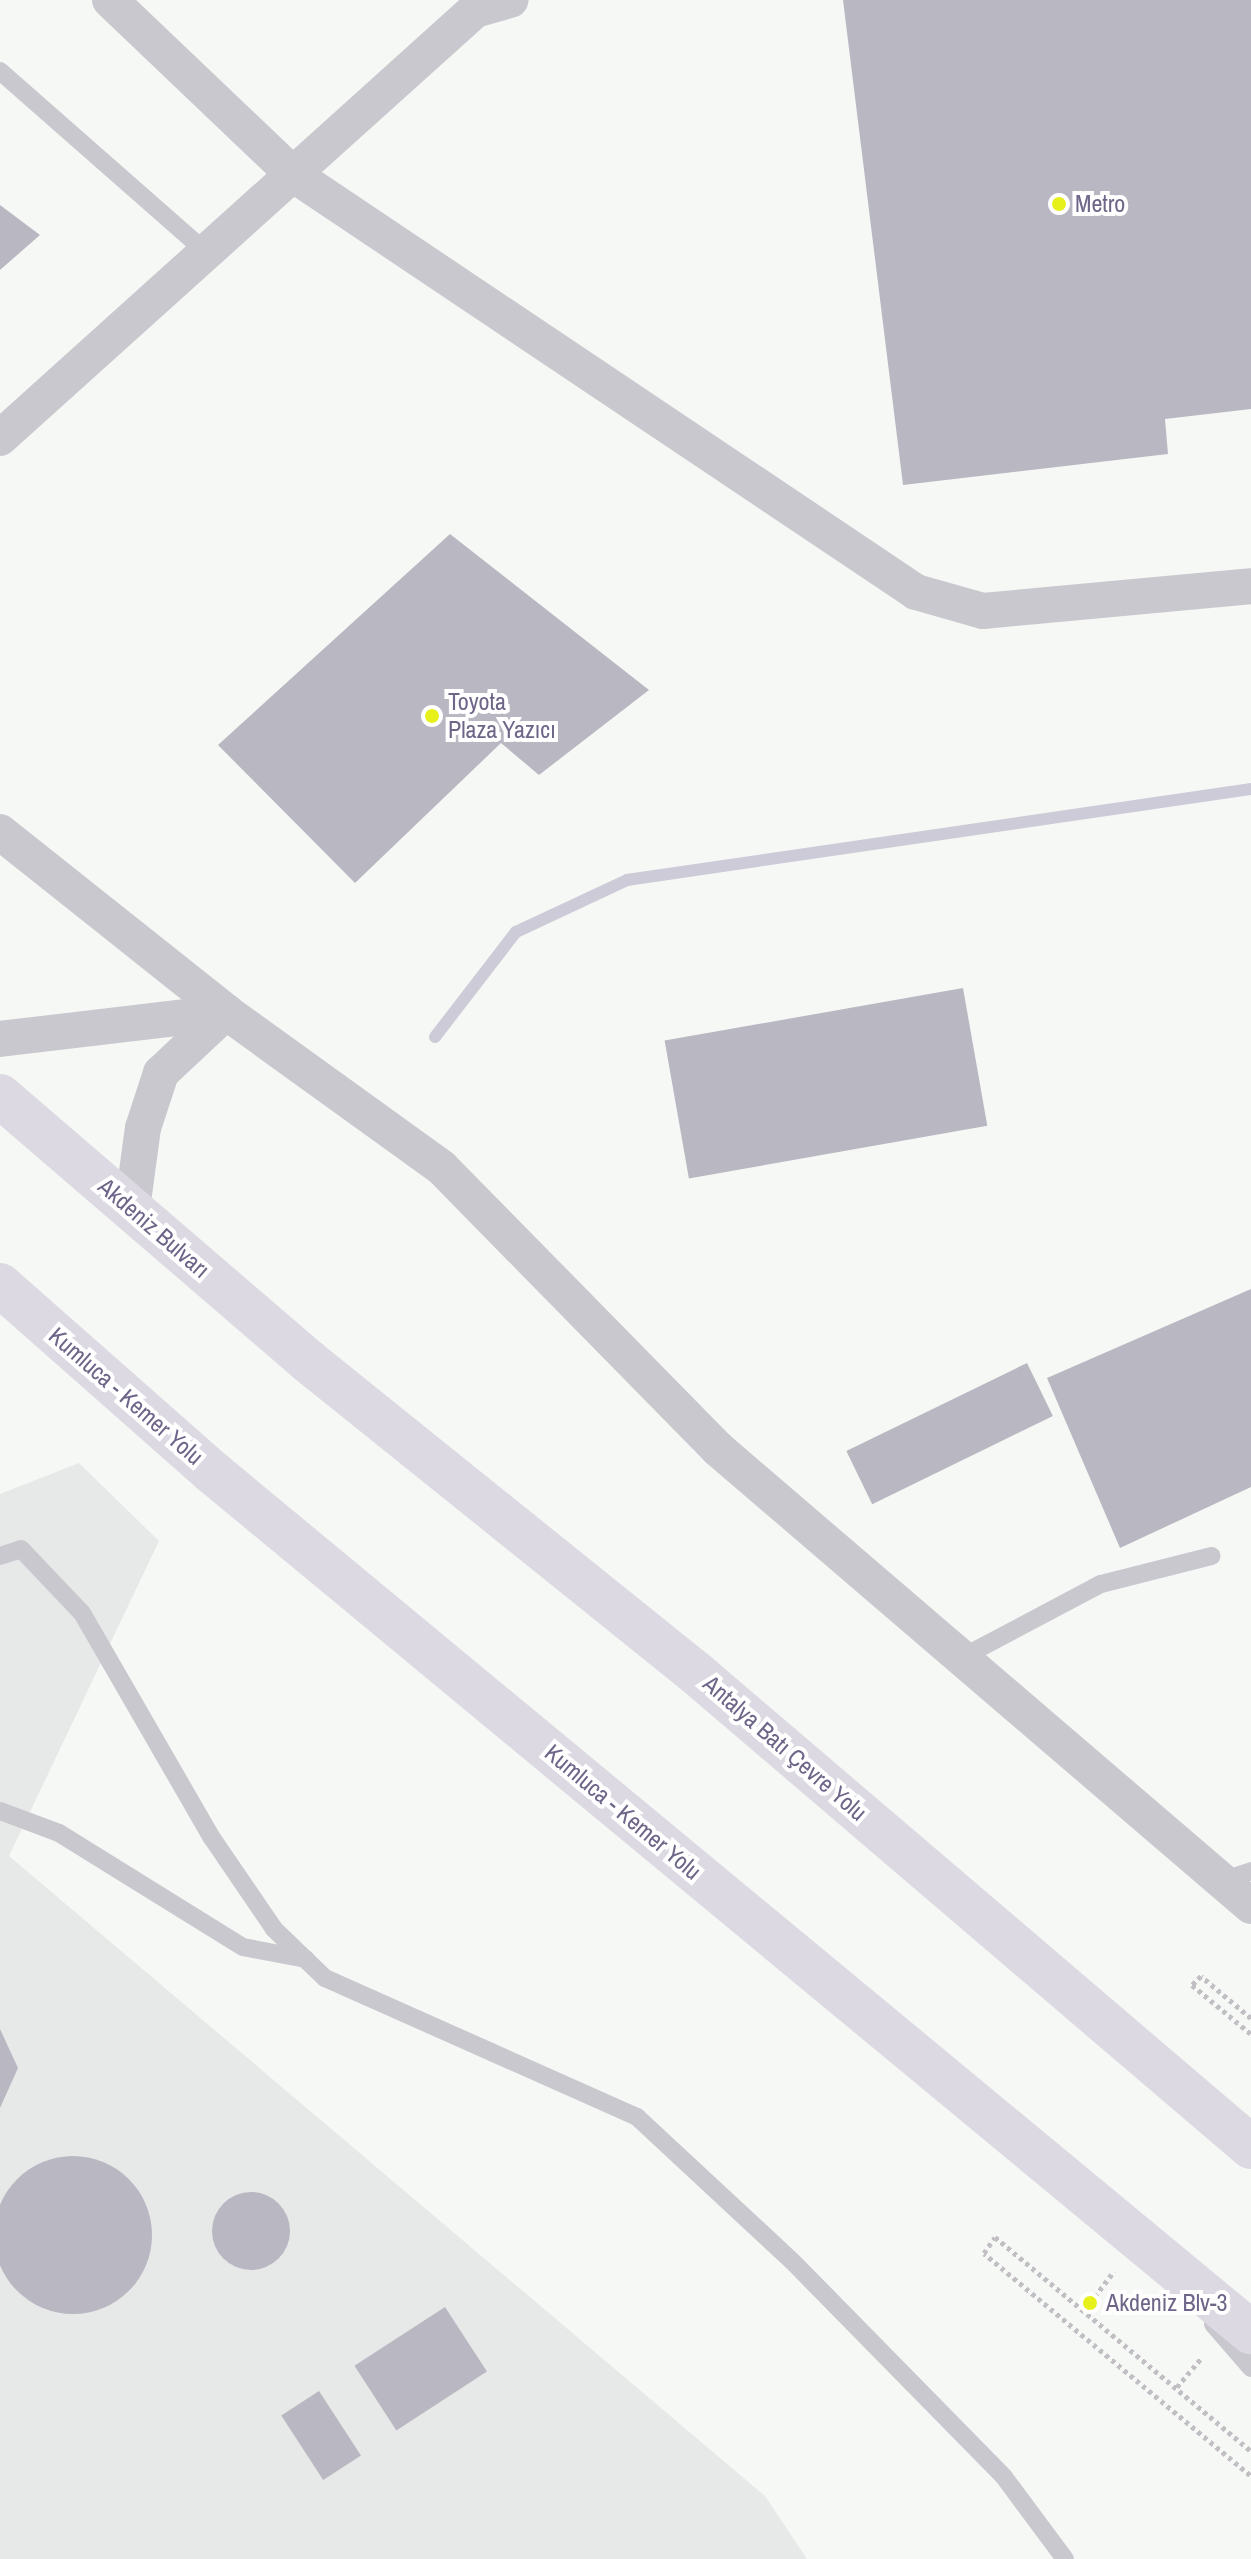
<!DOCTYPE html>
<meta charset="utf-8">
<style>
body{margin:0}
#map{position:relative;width:1251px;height:2559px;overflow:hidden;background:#f6f8f5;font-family:"Archivo Narrow",sans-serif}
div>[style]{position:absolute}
.built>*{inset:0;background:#e7e9e8}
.stream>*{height:12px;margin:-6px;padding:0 6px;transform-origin:6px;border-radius:6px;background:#cccbd7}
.building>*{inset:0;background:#b9b7c2;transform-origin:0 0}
.round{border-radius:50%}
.path>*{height:5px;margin-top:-2.5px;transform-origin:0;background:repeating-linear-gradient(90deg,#c1bfc4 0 4px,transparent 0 8px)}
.service>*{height:18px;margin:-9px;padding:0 9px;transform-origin:9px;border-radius:9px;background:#cac8cf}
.minor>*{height:36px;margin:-18px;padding:0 18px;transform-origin:18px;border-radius:18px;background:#cac8cf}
.trunk>*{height:44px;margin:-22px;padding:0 22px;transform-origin:22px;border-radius:22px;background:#dcd9e2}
.dots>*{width:22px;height:22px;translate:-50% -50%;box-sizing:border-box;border:4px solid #fff;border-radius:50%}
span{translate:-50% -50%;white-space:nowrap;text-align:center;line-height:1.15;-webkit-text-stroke:8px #fff;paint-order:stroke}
.poi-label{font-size:24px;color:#6e6588}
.left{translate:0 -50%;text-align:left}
.street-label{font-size:24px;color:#6e6588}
</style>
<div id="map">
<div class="built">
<div style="clip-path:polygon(79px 1463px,159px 1541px,9px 1856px,765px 2496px,807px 2559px,0 2559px,0 1494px)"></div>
</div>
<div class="stream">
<div style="left:435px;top:1037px;width:133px;rotate:-52.4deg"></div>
<div style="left:516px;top:932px;width:123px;rotate:-25.1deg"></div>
<div style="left:627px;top:880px;width:631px;rotate:-8.3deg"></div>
</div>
<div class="building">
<div style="clip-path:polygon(843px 0,1251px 0,1251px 409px,1165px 419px,1168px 454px,903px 485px)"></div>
<div style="clip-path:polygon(0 205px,40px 235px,0 270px)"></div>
<div style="clip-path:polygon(450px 534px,649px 690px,539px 775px,501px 743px,355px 883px,218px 745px)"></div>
<div style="left:963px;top:988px;width:140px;height:303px;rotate:80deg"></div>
<div style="clip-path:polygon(1251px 1289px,1251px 1487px,1120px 1548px,1047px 1378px)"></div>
<div style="left:1027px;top:1363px;width:59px;height:201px;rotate:64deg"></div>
<div style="clip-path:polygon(0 2029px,18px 2068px,0 2108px)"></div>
<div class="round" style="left:-6px;top:2156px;width:158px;height:158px"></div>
<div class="round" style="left:212px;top:2192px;width:78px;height:78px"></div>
<div style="left:445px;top:2307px;width:77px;height:108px;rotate:57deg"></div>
<div style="left:319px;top:2391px;width:77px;height:45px;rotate:57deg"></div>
</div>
<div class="path">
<div style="left:1251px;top:2018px;width:65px;rotate:-140deg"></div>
<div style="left:1201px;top:1976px;width:13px;rotate:135deg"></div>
<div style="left:1192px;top:1985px;width:77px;rotate:39.7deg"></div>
<div style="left:1090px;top:2303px;width:40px;rotate:-53deg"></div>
<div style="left:1177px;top:2387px;width:39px;rotate:-50deg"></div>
<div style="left:1250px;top:2475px;width:346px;rotate:-140.2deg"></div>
<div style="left:984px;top:2253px;width:19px;rotate:-55deg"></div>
<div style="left:995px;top:2237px;width:334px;rotate:39.9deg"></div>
</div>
<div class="service">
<div style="left:0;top:71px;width:276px;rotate:41.3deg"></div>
<div style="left:0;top:1556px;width:22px;rotate:-18deg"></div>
<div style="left:21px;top:1549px;width:88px;rotate:46.4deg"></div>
<div style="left:82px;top:1613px;width:260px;rotate:60deg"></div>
<div style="left:212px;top:1838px;width:110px;rotate:55.7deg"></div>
<div style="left:274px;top:1929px;width:71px;rotate:43.9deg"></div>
<div style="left:325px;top:1978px;width:342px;rotate:24deg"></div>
<div style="left:637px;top:2117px;width:213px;rotate:42.9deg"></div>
<div style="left:793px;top:2262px;width:301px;rotate:45.5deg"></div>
<div style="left:1004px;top:2477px;width:102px;rotate:53.4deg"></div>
<div style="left:961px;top:1658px;width:158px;rotate:-27.9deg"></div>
<div style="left:1101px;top:1584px;width:114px;rotate:-14.2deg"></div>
<div style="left:0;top:1811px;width:63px;rotate:20.4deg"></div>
<div style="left:59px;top:1833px;width:216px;rotate:31.8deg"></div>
<div style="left:243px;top:1947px;width:64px;rotate:10.8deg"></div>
<div style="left:1221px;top:1881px;width:32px;rotate:-18deg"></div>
<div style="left:1213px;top:2324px;width:58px;rotate:49.2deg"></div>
</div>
<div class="minor">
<div style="left:110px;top:0;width:254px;rotate:43.6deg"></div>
<div style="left:294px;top:175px;width:749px;rotate:33.84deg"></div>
<div style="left:916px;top:592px;width:70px;rotate:15.8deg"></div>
<div style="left:983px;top:611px;width:269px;rotate:-5.3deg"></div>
<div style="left:0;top:438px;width:639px;rotate:-42.02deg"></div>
<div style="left:475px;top:10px;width:37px;rotate:-16deg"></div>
<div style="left:0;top:832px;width:289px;rotate:38.5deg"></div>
<div style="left:226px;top:1012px;width:266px;rotate:35.8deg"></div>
<div style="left:442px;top:1168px;width:394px;rotate:45.5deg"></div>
<div style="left:718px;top:1449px;width:702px;rotate:40.61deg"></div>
<div style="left:0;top:1039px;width:228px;rotate:-6.8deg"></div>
<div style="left:132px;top:1209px;width:82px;rotate:-82.3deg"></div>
<div style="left:143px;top:1128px;width:58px;rotate:-71.9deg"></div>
<div style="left:161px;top:1073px;width:89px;rotate:-43.2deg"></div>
</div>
<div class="trunk">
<div style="left:0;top:1096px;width:406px;rotate:40.7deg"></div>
<div style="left:308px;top:1361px;width:498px;rotate:38.8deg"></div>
<div style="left:696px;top:1673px;width:730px;rotate:40.5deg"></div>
<div style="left:0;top:1285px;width:283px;rotate:41.4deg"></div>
<div style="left:212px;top:1472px;width:1349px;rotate:39.62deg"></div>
</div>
<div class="dots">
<div style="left:1059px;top:204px;background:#e6f11c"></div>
<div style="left:432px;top:716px;background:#e6f11c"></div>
<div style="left:1090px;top:2303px;background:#e6f11c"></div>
</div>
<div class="poi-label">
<span class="left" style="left:1075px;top:204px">Metro</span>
<span class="left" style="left:448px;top:716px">Toyota<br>Plaza Yazıcı</span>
<span class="left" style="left:1106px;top:2303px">Akdeniz Blv-3</span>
</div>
<div class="street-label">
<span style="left:154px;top:1228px;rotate:41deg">Akdeniz Bulvarı</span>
<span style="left:126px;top:1396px;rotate:41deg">Kumluca - Kemer Yolu</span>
<span style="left:785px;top:1748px;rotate:41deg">Antalya Batı Çevre Yolu</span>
<span style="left:623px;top:1812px;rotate:40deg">Kumluca - Kemer Yolu</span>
</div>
</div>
